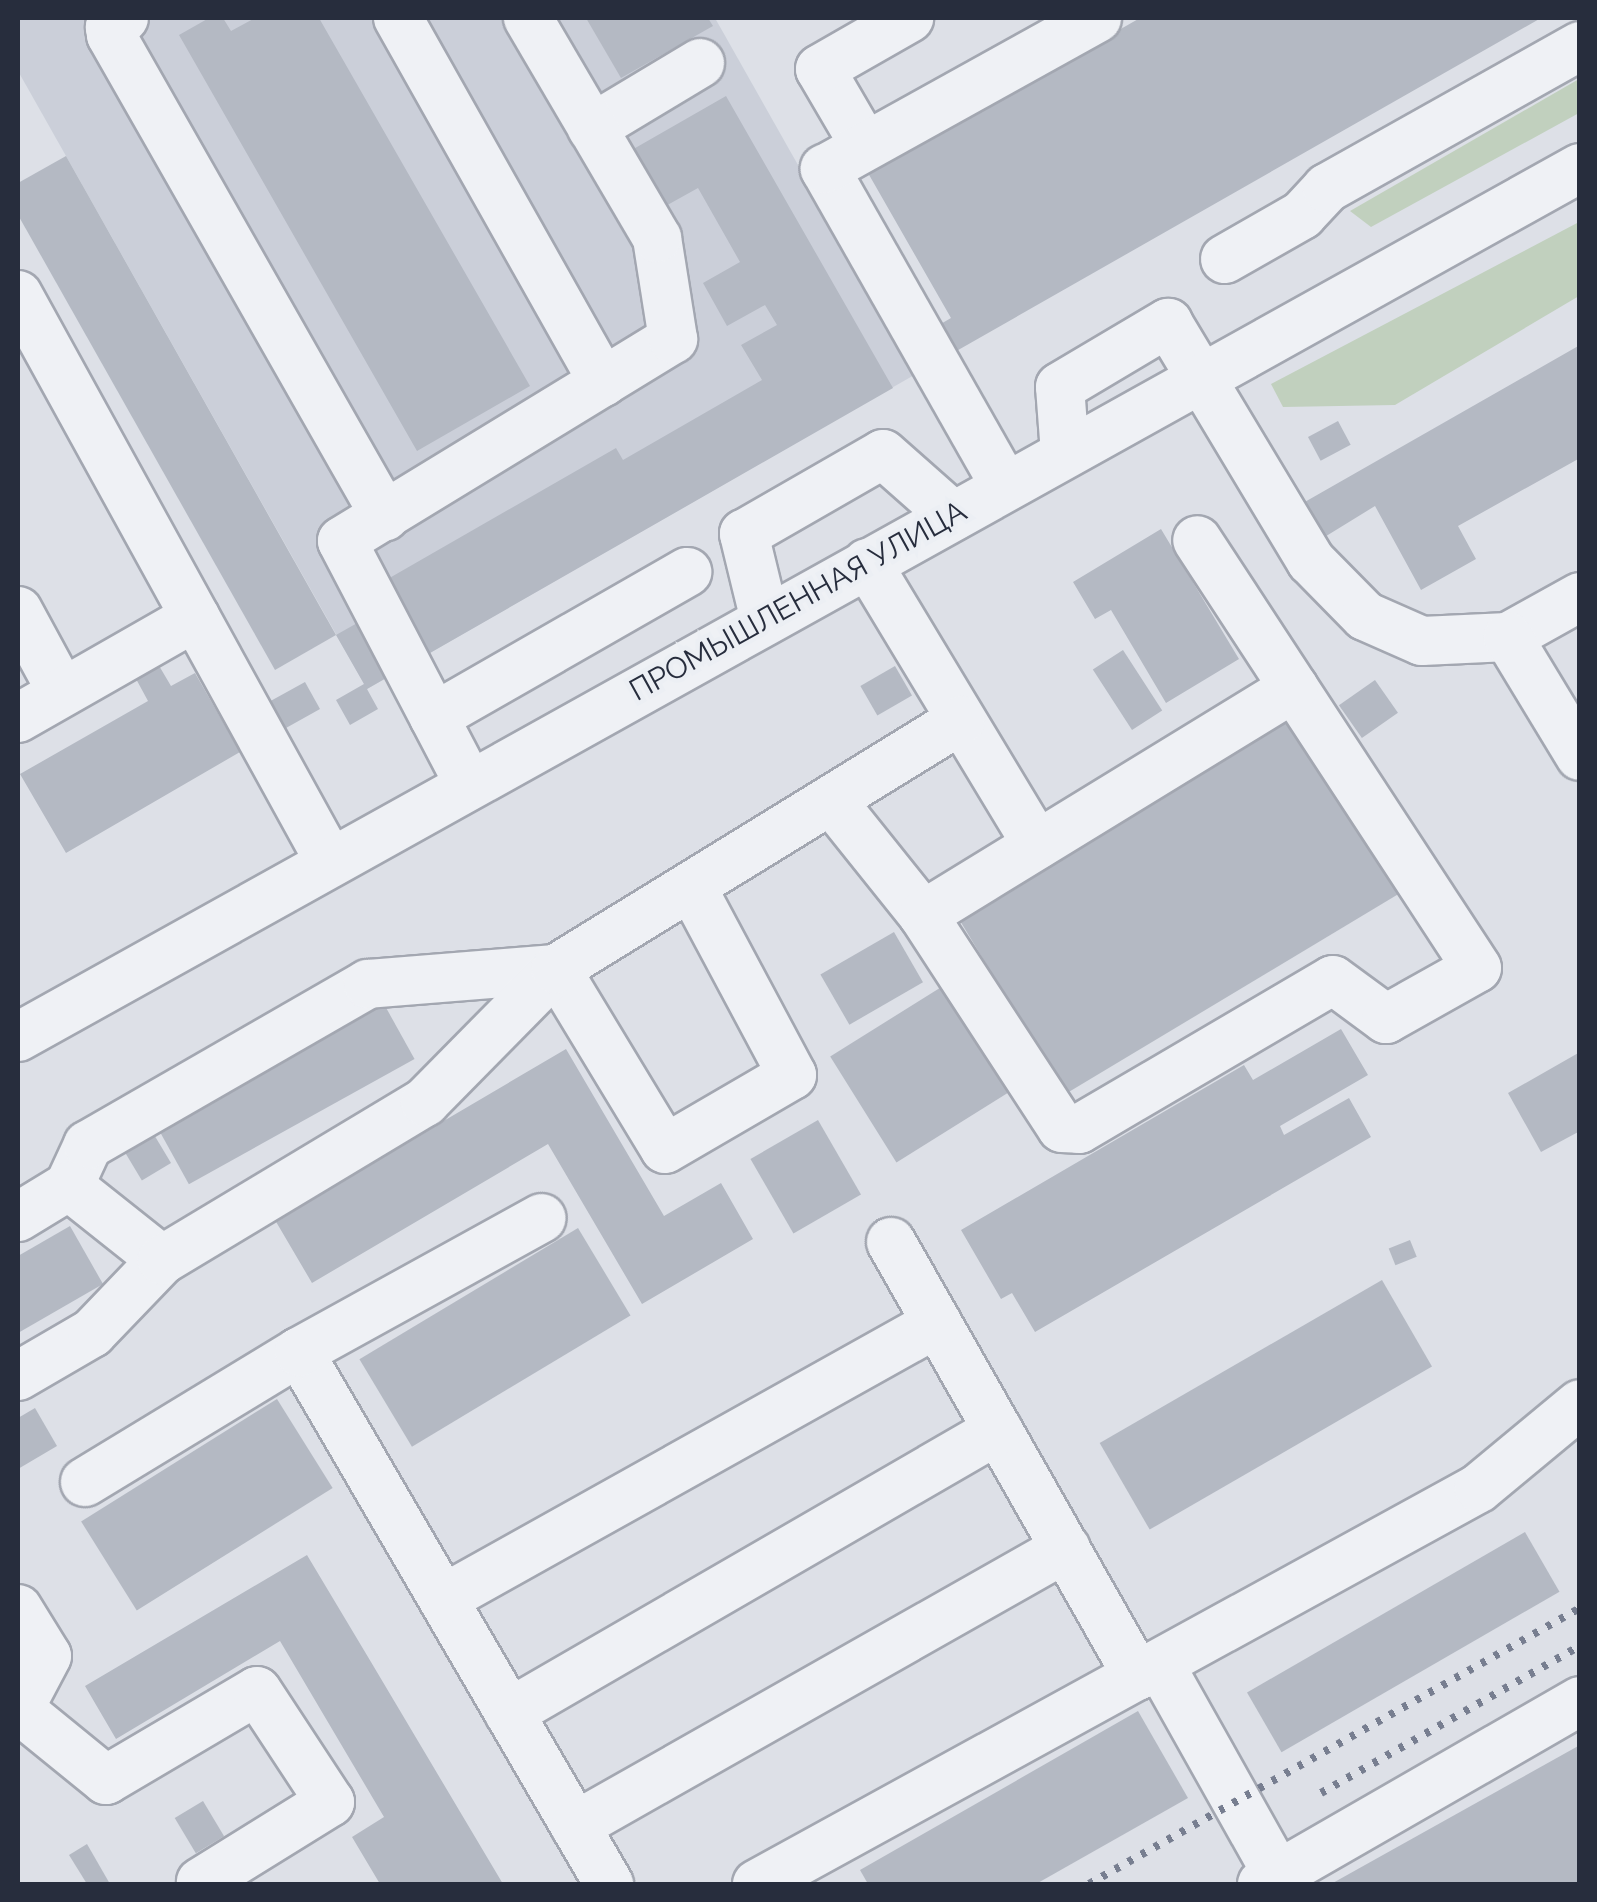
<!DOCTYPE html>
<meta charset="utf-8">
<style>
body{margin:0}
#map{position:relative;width:1597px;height:1902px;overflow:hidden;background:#dde0e7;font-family:Raleway,sans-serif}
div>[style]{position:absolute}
.built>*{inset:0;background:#cbcfd9}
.green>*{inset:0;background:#c1d0be}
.building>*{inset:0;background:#b4b9c3;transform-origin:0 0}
.roads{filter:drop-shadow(2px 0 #a3a7b1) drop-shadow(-2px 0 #a3a7b1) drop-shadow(0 2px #a3a7b1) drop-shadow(0 -2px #a3a7b1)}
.minor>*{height:48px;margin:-24px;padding:0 24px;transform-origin:24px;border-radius:24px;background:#eff1f5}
.rail>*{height:8px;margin-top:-4px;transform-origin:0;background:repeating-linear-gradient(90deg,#777e90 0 5px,transparent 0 15px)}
span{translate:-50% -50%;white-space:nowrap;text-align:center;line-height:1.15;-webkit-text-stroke:9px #eceff4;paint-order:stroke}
.street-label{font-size:30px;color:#272d3d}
.frame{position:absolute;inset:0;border:20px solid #272d3d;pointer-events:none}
</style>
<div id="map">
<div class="built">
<div style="clip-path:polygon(18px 18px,715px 18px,916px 374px,367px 689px,18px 71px)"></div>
</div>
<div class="green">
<div style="clip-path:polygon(1579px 79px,1579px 113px,1371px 227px,1350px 211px)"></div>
<div style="clip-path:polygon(1579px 222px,1579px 296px,1395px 405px,1283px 407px,1271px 384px)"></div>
</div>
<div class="building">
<div style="clip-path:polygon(209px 18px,223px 18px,231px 31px,255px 18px,319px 18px,530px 386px,417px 451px,179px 35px)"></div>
<div style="clip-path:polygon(586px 18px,708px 18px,713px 26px,621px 78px)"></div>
<div style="clip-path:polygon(1140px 18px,1541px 18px,916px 374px,901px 347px,951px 318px,868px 173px)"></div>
<div style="clip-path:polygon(726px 96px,893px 388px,367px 689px,378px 709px,350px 725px,336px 700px,364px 684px,336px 635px,398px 600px,386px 580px,616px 448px,623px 460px,762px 380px,741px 345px,777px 325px,765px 305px,727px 326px,703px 283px,740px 262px,698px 188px,662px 208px,630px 151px)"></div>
<div style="clip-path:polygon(66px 156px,336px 635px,275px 670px,18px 215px,18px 183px)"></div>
<div style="clip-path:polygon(1580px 345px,1580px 458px,1458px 526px,1476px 559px,1421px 590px,1375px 506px,1323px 538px,1303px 503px)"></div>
<div style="left:1338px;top:421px;width:27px;height:34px;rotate:62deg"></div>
<div style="clip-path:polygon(1161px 529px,1239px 659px,1166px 703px,1111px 610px,1095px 619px,1073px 582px)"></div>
<div style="left:1123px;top:650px;width:72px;height:36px;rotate:57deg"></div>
<div style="clip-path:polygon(158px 664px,171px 686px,195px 673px,240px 752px,66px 853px,20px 774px,148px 701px,135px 677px)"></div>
<div style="left:895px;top:666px;width:34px;height:40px;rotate:60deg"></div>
<div style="left:1375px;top:680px;width:40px;height:44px;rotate:55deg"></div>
<div style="left:305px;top:682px;width:31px;height:42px;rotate:61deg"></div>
<div style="left:1295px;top:717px;width:205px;height:392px;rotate:59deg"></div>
<div style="left:894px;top:932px;width:58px;height:85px;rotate:60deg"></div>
<div style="left:943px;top:986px;width:125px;height:133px;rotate:58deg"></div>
<div style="left:384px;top:1004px;width:63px;height:258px;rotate:61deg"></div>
<div style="clip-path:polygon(1341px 1029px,1368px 1075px,1280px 1126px,1284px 1135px,1349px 1098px,1371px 1137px,1035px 1332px,1012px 1293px,1001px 1299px,961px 1230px,1244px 1065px,1253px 1080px)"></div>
<div style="clip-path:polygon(566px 1049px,664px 1216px,721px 1183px,753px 1239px,642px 1304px,548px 1144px,312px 1283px,275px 1220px)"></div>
<div style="clip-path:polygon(1580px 1052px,1580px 1131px,1541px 1152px,1508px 1093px)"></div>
<div style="left:818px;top:1120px;width:86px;height:78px;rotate:60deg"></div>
<div style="left:153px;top:1133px;width:35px;height:34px;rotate:59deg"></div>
<div style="clip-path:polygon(70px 1226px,103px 1284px,18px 1333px,18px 1256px)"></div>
<div style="left:578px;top:1228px;width:102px;height:255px;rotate:59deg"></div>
<div style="left:1410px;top:1240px;width:18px;height:23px;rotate:68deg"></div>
<div style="left:1382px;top:1280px;width:100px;height:326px;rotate:60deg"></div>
<div style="left:277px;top:1399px;width:105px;height:231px;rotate:58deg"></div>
<div style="clip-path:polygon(35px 1408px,57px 1446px,18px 1469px,18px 1418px)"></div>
<div style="left:1525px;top:1532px;width:69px;height:321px;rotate:60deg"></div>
<div style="clip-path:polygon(307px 1555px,371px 1662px,503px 1884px,380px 1884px,352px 1837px,384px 1817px,280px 1641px,116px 1739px,85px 1686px)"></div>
<div style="clip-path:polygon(1138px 1711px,1188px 1798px,1036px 1884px,868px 1884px,860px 1870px)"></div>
<div style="clip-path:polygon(1580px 1745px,1580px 1884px,1331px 1884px)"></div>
<div style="left:203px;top:1801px;width:41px;height:33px;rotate:59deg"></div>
<div style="clip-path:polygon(87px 1844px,110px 1884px,87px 1884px,69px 1855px)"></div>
</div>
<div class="roads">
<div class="minor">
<div style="left:124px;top:18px;width:17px;rotate:147deg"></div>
<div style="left:110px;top:27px;width:8px;rotate:83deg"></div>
<div style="left:111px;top:35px;width:554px;rotate:60.33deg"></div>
<div style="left:398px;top:18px;width:418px;rotate:60.6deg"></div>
<div style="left:592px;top:128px;width:126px;rotate:-31deg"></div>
<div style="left:865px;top:146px;width:89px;rotate:-120.3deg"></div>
<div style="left:820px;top:69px;width:103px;rotate:-29.8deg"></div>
<div style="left:1225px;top:259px;width:89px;rotate:-29.7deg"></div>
<div style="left:1302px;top:215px;width:37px;rotate:-47deg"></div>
<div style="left:1327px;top:188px;width:290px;rotate:-29.3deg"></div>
<div style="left:18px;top:295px;width:647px;rotate:61.18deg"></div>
<div style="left:1065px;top:453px;width:66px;rotate:-94.3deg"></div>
<div style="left:1060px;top:387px;width:126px;rotate:-30.7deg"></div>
<div style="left:1168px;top:323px;width:278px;rotate:59deg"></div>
<div style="left:1311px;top:561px;width:77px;rotate:45.5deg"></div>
<div style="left:1365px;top:616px;width:62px;rotate:23.7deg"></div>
<div style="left:1422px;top:641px;width:86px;rotate:-2.7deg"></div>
<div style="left:1508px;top:637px;width:82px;rotate:-29.1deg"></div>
<div style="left:1005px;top:486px;width:365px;rotate:-119.6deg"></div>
<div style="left:825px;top:169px;width:311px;rotate:-29deg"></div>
<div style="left:867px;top:563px;width:329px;rotate:58.9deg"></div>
<div style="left:18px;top:611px;width:92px;rotate:61.5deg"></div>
<div style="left:765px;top:620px;width:89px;rotate:-103.7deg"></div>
<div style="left:744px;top:534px;width:160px;rotate:-29.9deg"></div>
<div style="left:883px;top:454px;width:94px;rotate:41.5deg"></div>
<div style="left:1508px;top:637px;width:139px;rotate:58.8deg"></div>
<div style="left:434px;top:717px;width:292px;rotate:-29.8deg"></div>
<div style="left:18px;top:718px;width:204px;rotate:-29.7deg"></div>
<div style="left:469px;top:784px;width:274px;rotate:-117.6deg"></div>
<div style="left:342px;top:541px;width:388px;rotate:-31.4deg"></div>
<div style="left:673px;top:339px;width:102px;rotate:-99deg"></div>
<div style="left:657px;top:238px;width:255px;rotate:-120.4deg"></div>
<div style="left:831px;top:800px;width:147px;rotate:51.3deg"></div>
<div style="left:923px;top:915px;width:254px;rotate:56.9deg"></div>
<div style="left:1062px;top:1128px;width:17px;rotate:3deg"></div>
<div style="left:1079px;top:1129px;width:294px;rotate:-30.4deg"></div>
<div style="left:1333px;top:980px;width:66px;rotate:36.3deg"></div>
<div style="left:1386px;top:1019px;width:104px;rotate:-29.3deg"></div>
<div style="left:1477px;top:968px;width:511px;rotate:-123.19deg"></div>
<div style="left:923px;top:915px;width:435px;rotate:-31.5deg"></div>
<div style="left:18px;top:1037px;width:1787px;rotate:-29.09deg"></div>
<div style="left:69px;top:1186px;width:45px;rotate:-65.1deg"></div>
<div style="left:88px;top:1145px;width:323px;rotate:-29.9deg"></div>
<div style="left:368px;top:984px;width:189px;rotate:-4.6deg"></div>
<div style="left:556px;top:969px;width:210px;rotate:58.8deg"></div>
<div style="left:665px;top:1149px;width:147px;rotate:-30.2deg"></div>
<div style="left:792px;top:1075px;width:214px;rotate:-118.1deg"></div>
<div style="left:18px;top:1217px;width:60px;rotate:-31.3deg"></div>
<div style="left:69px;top:1186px;width:119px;rotate:38.5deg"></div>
<div style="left:891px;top:1242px;width:499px;rotate:60.4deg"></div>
<div style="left:299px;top:1352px;width:616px;rotate:59.77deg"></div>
<div style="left:18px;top:1376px;width:86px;rotate:-30.2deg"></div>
<div style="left:92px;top:1333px;width:101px;rotate:-46.2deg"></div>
<div style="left:162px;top:1260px;width:307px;rotate:-31deg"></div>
<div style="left:425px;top:1102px;width:187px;rotate:-45.4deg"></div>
<div style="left:556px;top:969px;width:475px;rotate:-31.6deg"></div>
<div style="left:85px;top:1482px;width:250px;rotate:-31.3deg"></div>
<div style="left:299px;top:1352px;width:277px;rotate:-28.9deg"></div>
<div style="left:443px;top:1599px;width:566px;rotate:-29.19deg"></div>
<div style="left:18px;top:1609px;width:55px;rotate:58.3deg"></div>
<div style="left:47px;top:1656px;width:62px;rotate:117.8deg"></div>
<div style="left:1160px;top:1665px;width:241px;rotate:60.7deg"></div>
<div style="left:20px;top:1710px;width:111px;rotate:39.1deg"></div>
<div style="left:106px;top:1780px;width:175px;rotate:-30.5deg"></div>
<div style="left:257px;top:1691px;width:133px;rotate:56.7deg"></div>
<div style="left:330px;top:1802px;width:152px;rotate:148.2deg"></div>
<div style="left:509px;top:1713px;width:565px;rotate:-30.06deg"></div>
<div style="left:575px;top:1826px;width:564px;rotate:-29.52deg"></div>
<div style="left:757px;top:1884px;width:823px;rotate:-28.74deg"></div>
<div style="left:1479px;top:1488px;width:131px;rotate:-39.7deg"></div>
<div style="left:1262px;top:1884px;width:367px;rotate:-29.9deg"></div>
</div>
</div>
<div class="rail">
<div style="left:1321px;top:1793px;width:298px;rotate:-29.6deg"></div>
<div style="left:1089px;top:1884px;width:563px;rotate:-29.34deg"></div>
</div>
<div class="street-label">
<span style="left:798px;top:601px;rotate:-29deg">ПРОМЫШЛЕННАЯ УЛИЦА</span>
</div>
<div class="frame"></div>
</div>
